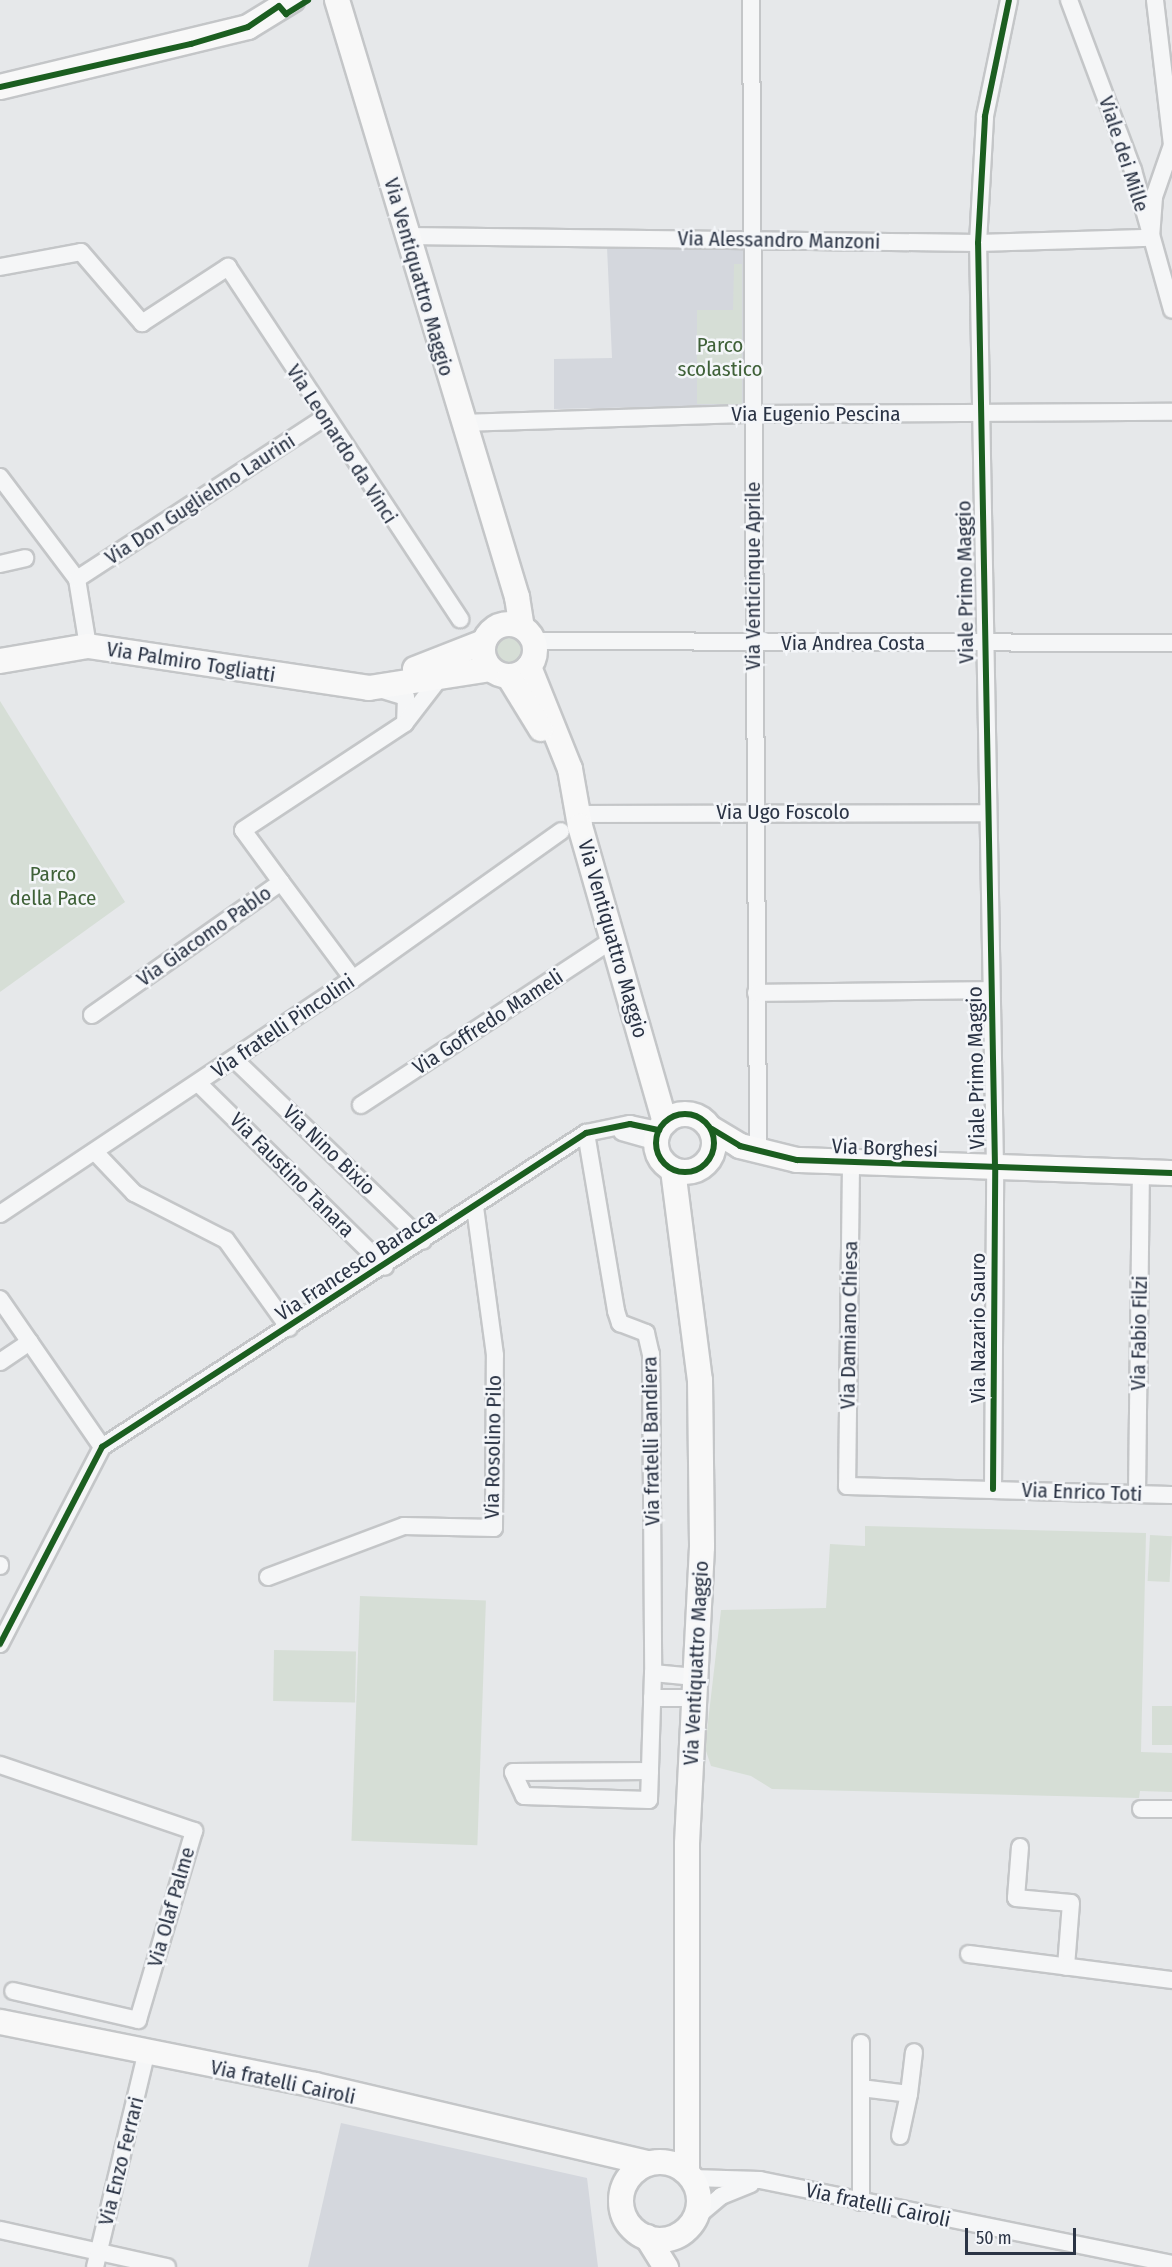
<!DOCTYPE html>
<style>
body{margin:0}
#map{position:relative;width:1172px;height:2267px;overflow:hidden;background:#e6e8ea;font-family:"Fira Sans Condensed",sans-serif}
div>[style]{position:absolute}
.built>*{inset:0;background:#d4d7dd}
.green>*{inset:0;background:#d6ded6;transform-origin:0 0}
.round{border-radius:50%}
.roads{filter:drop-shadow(2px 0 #c4c6c8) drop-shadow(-2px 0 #c4c6c8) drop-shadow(0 2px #c4c6c8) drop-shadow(0 -2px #c4c6c8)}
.street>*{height:16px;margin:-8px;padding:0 8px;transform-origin:8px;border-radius:8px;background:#f5f6f7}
.secondary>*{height:24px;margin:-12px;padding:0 12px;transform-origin:12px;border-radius:12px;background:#f8f8f8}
.secondary>.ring{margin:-12px;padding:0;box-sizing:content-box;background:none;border:24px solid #f8f8f8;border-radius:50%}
.cycleway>*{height:6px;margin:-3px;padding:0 3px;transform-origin:3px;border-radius:3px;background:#1b5e20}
.cycleway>.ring{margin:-3px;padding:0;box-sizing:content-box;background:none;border:6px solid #1b5e20;border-radius:50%}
span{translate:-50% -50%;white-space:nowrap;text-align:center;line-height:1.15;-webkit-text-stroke:5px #f4f6f9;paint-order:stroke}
.street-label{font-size:21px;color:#2b3445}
.park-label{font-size:21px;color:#3f6138}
.scale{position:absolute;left:965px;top:2228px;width:111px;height:27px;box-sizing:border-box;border:3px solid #2b3445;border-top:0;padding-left:8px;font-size:18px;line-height:21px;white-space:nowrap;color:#2b3445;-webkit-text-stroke:4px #f4f6f9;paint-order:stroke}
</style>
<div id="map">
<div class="built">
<div style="clip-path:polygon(607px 247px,743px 249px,744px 405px,554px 409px,554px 359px,612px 358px)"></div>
<div style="clip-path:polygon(341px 2123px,587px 2178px,598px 2267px,308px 2267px)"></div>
</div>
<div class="green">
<div style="clip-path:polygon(734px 264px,742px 264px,742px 404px,697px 404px,697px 310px,733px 310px)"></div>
<div class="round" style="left:495px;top:638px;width:26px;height:26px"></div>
<div style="clip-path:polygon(0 701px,125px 902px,0 992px)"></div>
<div style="clip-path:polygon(865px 1526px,1146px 1533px,1141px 1752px,1172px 1753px,1172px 1792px,1140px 1791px,1139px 1798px,772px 1789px,751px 1776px,711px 1766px,705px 1748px,721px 1610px,826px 1608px,830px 1544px,865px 1546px)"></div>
<div style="left:1150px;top:1535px;width:22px;height:46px;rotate:3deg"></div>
<div style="left:360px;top:1596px;width:126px;height:245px;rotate:2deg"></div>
<div style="left:274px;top:1650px;width:82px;height:51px;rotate:1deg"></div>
<div style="left:1152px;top:1706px;width:20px;height:39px"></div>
</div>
<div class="roads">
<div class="street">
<div style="left:751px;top:0;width:1152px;rotate:89.65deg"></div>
<div style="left:1069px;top:0;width:182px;rotate:69.4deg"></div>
<div style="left:1133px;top:170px;width:145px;rotate:74.4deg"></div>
<div style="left:407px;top:236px;width:571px;rotate:0.7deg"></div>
<div style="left:978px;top:243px;width:173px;rotate:-1.7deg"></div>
<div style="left:1151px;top:238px;width:41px;rotate:-85.8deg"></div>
<div style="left:1154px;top:197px;width:55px;rotate:-70.9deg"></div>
<div style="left:1172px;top:145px;width:146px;rotate:-96.7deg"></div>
<div style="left:0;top:267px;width:82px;rotate:-10.5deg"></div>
<div style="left:81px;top:252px;width:94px;rotate:49.3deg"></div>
<div style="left:142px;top:323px;width:103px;rotate:-33.1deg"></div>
<div style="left:228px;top:267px;width:422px;rotate:56.6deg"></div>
<div style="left:461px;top:423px;width:292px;rotate:-1.8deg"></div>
<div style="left:753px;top:414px;width:419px;rotate:-0.3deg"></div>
<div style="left:0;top:477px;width:128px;rotate:53deg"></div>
<div style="left:77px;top:579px;width:68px;rotate:80.7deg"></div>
<div style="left:0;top:564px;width:26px;rotate:-13deg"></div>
<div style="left:77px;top:579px;width:295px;rotate:-33.1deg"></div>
<div style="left:533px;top:641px;width:639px;rotate:0.18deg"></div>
<div style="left:383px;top:690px;width:24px;rotate:17deg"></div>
<div style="left:406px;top:697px;width:26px;rotate:92deg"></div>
<div style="left:579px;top:814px;width:408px;rotate:-0.1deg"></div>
<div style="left:281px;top:882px;width:121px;rotate:53.4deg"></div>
<div style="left:756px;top:993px;width:235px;rotate:-0.7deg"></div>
<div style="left:92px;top:1015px;width:231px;rotate:-35.1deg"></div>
<div style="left:281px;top:882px;width:64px;rotate:-126.2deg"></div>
<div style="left:243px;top:830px;width:194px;rotate:-33.4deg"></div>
<div style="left:405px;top:723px;width:61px;rotate:-52.4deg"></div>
<div style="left:234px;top:1059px;width:262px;rotate:43.9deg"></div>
<div style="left:198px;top:1083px;width:262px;rotate:44.5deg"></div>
<div style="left:361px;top:1105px;width:303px;rotate:-33.3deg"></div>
<div style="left:622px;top:1132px;width:35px;rotate:16deg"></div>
<div style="left:586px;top:1133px;width:181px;rotate:80.4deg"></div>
<div style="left:616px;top:1311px;width:13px;rotate:72deg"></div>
<div style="left:620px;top:1323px;width:28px;rotate:21deg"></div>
<div style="left:646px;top:1333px;width:22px;rotate:77deg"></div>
<div style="left:651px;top:1354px;width:319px;rotate:89.6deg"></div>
<div style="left:653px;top:1673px;width:98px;rotate:91.8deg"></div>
<div style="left:650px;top:1771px;width:29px;rotate:92deg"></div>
<div style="left:649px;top:1800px;width:125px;rotate:-178.2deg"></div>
<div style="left:524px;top:1796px;width:26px;rotate:-115deg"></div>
<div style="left:513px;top:1772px;width:137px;rotate:-0.4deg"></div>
<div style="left:95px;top:1152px;width:57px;rotate:46.4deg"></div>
<div style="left:134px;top:1193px;width:103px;rotate:27.1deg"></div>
<div style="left:226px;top:1240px;width:108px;rotate:54.4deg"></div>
<div style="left:851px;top:1165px;width:321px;rotate:90.7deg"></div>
<div style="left:847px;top:1486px;width:325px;rotate:1.6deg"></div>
<div style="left:0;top:1214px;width:424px;rotate:-33.7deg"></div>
<div style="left:353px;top:979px;width:255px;rotate:-35.4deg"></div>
<div style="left:0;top:1299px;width:180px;rotate:55.4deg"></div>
<div style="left:0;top:1362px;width:36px;rotate:-34deg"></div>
<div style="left:993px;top:1489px;width:322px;rotate:-89.6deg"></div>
<div style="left:995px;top:1167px;width:924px;rotate:-91.05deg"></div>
<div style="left:978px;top:243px;width:127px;rotate:-86.8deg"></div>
<div style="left:985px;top:116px;width:118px;rotate:-78.3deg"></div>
<div style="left:1137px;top:1494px;width:322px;rotate:-89.3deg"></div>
<div style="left:0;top:1565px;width:1px;rotate:90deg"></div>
<div style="left:268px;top:1577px;width:145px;rotate:-20.6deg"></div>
<div style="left:404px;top:1526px;width:90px;rotate:1.3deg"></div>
<div style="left:494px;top:1528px;width:173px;rotate:-89.7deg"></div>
<div style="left:495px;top:1355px;width:149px;rotate:-97.7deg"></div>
<div style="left:0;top:1644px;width:222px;rotate:-62.6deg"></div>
<div style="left:102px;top:1447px;width:577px;rotate:-32.97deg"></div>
<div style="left:586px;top:1133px;width:45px;rotate:-11.6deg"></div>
<div style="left:630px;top:1124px;width:30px;rotate:12deg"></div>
<div style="left:653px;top:1673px;width:42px;rotate:5.4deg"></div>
<div style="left:652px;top:1698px;width:41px"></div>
<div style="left:0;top:1765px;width:205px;rotate:18.8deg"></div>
<div style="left:194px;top:1831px;width:197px;rotate:106.5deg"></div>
<div style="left:138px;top:2020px;width:128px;rotate:-166.9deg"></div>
<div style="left:1141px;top:1809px;width:31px"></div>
<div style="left:1020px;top:1847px;width:51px;rotate:94.5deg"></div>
<div style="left:1016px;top:1898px;width:55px;rotate:5.2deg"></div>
<div style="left:1071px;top:1903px;width:64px;rotate:94.5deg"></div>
<div style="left:969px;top:1954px;width:205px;rotate:7.3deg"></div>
<div style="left:861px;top:2088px;width:48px;rotate:7.1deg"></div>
<div style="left:909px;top:2094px;width:42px;rotate:-83.2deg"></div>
<div style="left:900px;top:2136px;width:43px;rotate:-77.9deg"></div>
<div style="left:692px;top:2178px;width:68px;rotate:1.7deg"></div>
<div style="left:760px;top:2180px;width:420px;rotate:11.5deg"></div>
<div style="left:861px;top:2202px;width:159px;rotate:-90deg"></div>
<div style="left:695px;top:2218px;width:34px;rotate:-40deg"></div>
<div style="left:721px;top:2196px;width:32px;rotate:-22deg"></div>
<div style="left:0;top:2230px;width:171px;rotate:12.5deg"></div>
<div style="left:95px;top:2267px;width:218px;rotate:-76.5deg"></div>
</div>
<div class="secondary">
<div style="left:337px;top:0;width:624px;rotate:73.22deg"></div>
<div style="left:517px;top:597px;width:30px;rotate:81deg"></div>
<div style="left:0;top:87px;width:255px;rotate:-13.6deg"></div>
<div style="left:248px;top:27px;width:52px;rotate:-31.5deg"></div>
<div class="ring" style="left:483px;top:624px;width:28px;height:28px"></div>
<div style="left:0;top:661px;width:89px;rotate:-9.7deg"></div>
<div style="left:88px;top:646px;width:284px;rotate:8.5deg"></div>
<div style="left:369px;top:688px;width:122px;rotate:-8.9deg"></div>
<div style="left:529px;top:667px;width:110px;rotate:68.1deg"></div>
<div style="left:570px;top:769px;width:58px;rotate:80deg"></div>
<div style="left:580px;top:826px;width:308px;rotate:74deg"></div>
<div style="left:415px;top:669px;width:74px;rotate:-21.4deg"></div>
<div style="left:509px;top:677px;width:61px;rotate:58.4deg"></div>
<div class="ring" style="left:656px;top:1114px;width:34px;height:34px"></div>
<div style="left:712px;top:1129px;width:33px;rotate:31deg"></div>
<div style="left:740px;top:1146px;width:59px;rotate:13.8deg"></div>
<div style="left:797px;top:1160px;width:375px;rotate:2deg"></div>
<div style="left:673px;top:1170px;width:212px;rotate:82.7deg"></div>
<div style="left:700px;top:1380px;width:167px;rotate:89.3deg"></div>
<div style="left:702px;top:1547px;width:297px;rotate:92.9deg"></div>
<div style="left:687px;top:1844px;width:328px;rotate:90deg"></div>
<div style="left:0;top:2022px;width:321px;rotate:11.3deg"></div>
<div style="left:315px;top:2085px;width:342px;rotate:13.2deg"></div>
<div class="ring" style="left:621px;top:2162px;width:54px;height:54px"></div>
<div style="left:647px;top:2237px;width:36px;rotate:58deg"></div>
</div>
</div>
<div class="cycleway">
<div style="left:0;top:87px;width:196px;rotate:-12.7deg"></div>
<div style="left:191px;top:44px;width:59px;rotate:-16.6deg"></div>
<div style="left:248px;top:27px;width:37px;rotate:-34deg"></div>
<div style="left:279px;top:6px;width:11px;rotate:49deg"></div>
<div style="left:286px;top:14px;width:26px;rotate:-32deg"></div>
<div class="ring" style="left:656px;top:1114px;width:52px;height:52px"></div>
<div style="left:712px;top:1129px;width:33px;rotate:31deg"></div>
<div style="left:740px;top:1146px;width:59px;rotate:13.8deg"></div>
<div style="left:797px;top:1160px;width:375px;rotate:2deg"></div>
<div style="left:993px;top:1489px;width:322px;rotate:-89.6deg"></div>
<div style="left:995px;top:1167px;width:924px;rotate:-91.05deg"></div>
<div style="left:978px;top:243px;width:127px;rotate:-86.8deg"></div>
<div style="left:985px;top:116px;width:118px;rotate:-78.3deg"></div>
<div style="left:0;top:1644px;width:222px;rotate:-62.6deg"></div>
<div style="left:102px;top:1447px;width:577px;rotate:-32.97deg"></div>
<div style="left:586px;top:1133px;width:45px;rotate:-11.6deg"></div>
<div style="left:630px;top:1124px;width:30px;rotate:12deg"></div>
</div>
<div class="street-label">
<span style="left:1124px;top:154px;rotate:72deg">Viale dei Mille</span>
<span style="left:779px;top:240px;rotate:1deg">Via Alessandro Manzoni</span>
<span style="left:419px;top:277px;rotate:74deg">Via Ventiquattro Maggio</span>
<span style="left:816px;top:414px">Via Eugenio Pescina</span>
<span style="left:342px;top:444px;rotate:57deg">Via Leonardo da Vinci</span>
<span style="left:200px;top:499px;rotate:-33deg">Via Don Guglielmo Laurini</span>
<span style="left:753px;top:576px;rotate:-90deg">Via Venticinque Aprile</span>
<span style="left:965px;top:582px;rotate:-91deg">Viale Primo Maggio</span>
<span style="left:853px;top:643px">Via Andrea Costa</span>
<span style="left:191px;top:662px;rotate:9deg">Via Palmiro Togliatti</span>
<span style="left:783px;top:812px">Via Ugo Foscolo</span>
<span style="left:204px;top:936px;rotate:-35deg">Via Giacomo Pablo</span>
<span style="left:613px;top:939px;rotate:74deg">Via Ventiquattro Maggio</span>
<span style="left:488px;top:1022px;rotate:-33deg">Via Goffredo Mameli</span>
<span style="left:283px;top:1026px;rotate:-34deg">Via fratelli Pincolini</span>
<span style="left:976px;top:1068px;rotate:-91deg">Viale Primo Maggio</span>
<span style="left:885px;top:1148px;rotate:2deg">Via Borghesi</span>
<span style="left:329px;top:1150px;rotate:44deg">Via Nino Bixio</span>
<span style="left:292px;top:1175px;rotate:45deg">Via Faustino Tanara</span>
<span style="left:356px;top:1265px;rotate:-33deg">Via Francesco Baracca</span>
<span style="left:849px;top:1325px;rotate:-89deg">Via Damiano Chiesa</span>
<span style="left:978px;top:1328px;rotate:-90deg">Via Nazario Sauro</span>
<span style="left:1139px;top:1333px;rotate:-89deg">Via Fabio Filzi</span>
<span style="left:651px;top:1441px;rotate:-91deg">Via fratelli Bandiera</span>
<span style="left:493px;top:1447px;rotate:-89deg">Via Rosolino Pilo</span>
<span style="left:1082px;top:1492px;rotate:2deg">Via Enrico Toti</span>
<span style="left:696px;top:1663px;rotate:-87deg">Via Ventiquattro Maggio</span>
<span style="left:171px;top:1907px;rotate:-74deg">Via Olaf Palme</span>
<span style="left:283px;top:2082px;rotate:12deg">Via fratelli Cairoli</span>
<span style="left:121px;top:2161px;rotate:-76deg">Via Enzo Ferrari</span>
<span style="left:878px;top:2205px;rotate:12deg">Via fratelli Cairoli</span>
</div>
<div class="park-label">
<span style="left:720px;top:357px">Parco<br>scolastico</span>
<span style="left:53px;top:886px">Parco<br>della Pace</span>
</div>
<div class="scale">50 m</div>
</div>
